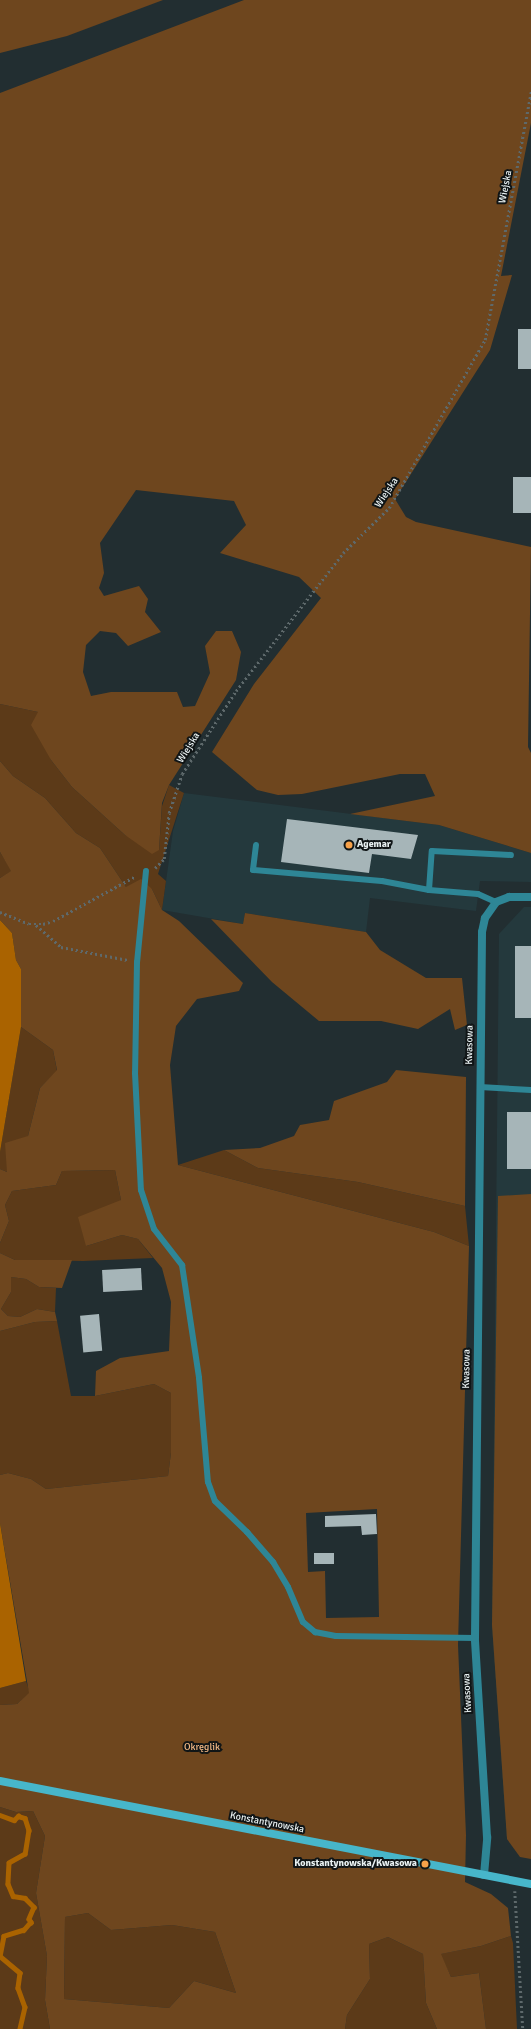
<!DOCTYPE html>
<meta charset="utf-8">
<style>
body{margin:0}
#map{position:relative;width:531px;height:2029px;overflow:hidden;background:#222e31;font-family:Signika,sans-serif}
div>[style]{position:absolute}
.built>*{inset:0;background:#24393d}
.green>*{inset:0;background:#5c3a18}
.forest>*{inset:0;background:#6e461e}
.water>*{inset:0;background:#aa6300}
.stream>*{height:4.5px;margin:-2.25px;padding:0 2.25px;transform-origin:2.25px;border-radius:2.25px;background:#aa6300}
.building>*{inset:0;background:#a6b5b8;transform-origin:0 0}
.path>*{height:2.5px;margin-top:-1.25px;transform-origin:0;background:repeating-linear-gradient(90deg,#5e696b 0 2px,transparent 0 5px)}
.service>*{height:6px;margin:-3px;padding:0 3px;transform-origin:3px;border-radius:3px;background:#2e8696}
.tertiary>*{height:8px;margin:-4px;padding:0 4px;transform-origin:4px;border-radius:4px;background:#2e8696}
.secondary>*{height:8px;margin:-4px;padding:0 4px;transform-origin:4px;border-radius:4px;background:#47b6ca}
.dots>*{width:11px;height:11px;translate:-50% -50%;box-sizing:border-box;border:2px solid #101516;border-radius:50%}
span{translate:-50% -50%;white-space:nowrap;text-align:center;line-height:1.15;-webkit-text-stroke:4px #101516;paint-order:stroke}
.street-label{font-size:10px;color:#eaf2f3}
.poi-label{font-size:10px;color:#eaf2f3;font-weight:700}
.left{translate:0 -50%;text-align:left}
.right{translate:-100% -50%;text-align:right}
.park-label{font-size:10px;color:#f5bb87}
</style>
<div id="map">
<div class="built">
<div style="clip-path:polygon(184px 793px,439px 825px,531px 853px,531px 882px,480px 881px,476px 911px,370px 898px,366px 932px,245px 913px,243px 924px,162px 910px,173px 831px)"></div>
<div style="clip-path:polygon(524px 907px,531px 907px,531px 1859px,507px 1839px,492px 1625px,499px 934px)"></div>
</div>
<div class="green">
<div style="clip-path:polygon(0 704px,38px 712px,51px 760px,72px 787px,125px 835px,159px 850px,162px 806px,169px 785px,184px 793px,158px 874px,166px 881px,162px 910px,152px 889px,126px 887px,100px 848px,76px 833px,45px 798px,13px 776px,0 761px)"></div>
<div style="clip-path:polygon(0 852px,12px 871px,0 878px)"></div>
<div style="clip-path:polygon(21px 1027px,53px 1050px,57px 1071px,40px 1088px,28px 1136px,7px 1172px,0 1169px,0 1152px)"></div>
<div style="clip-path:polygon(224px 1150px,258px 1168px,358px 1182px,465px 1206px,469px 1246px,434px 1232px,178px 1165px)"></div>
<div style="clip-path:polygon(115px 1170px,121px 1200px,86px 1246px,122px 1235px,138px 1239px,153px 1258px,83px 1261px,15px 1260px,0 1253px,0 1243px,9px 1221px,5px 1205px,12px 1191px,56px 1185px,62px 1171px)"></div>
<div style="clip-path:polygon(11px 1277px,26px 1279px,39px 1287px,56px 1288px,55px 1312px,37px 1309px,20px 1317px,8px 1316px,1px 1309px,11px 1292px)"></div>
<div style="clip-path:polygon(57px 1321px,71px 1396px,95px 1396px,154px 1384px,171px 1393px,171px 1453px,168px 1476px,46px 1489px,31px 1479px,8px 1473px,0 1475px,0 1331px,35px 1322px)"></div>
<div style="clip-path:polygon(26px 1681px,30px 1693px,17px 1704px,0 1705px,0 1688px)"></div>
<div style="clip-path:polygon(0 1807px,16px 1812px,33px 1811px,45px 1836px,36px 1893px,47px 1956px,45px 2000px,50px 2029px,0 2029px)"></div>
<div style="clip-path:polygon(88px 1913px,111px 1930px,172px 1925px,215px 1932px,236px 1993px,194px 1981px,169px 2008px,64px 1999px,65px 1917px)"></div>
<div style="clip-path:polygon(511px 1936px,513px 1943px,517px 2029px,486px 2029px,479px 1973px,451px 1977px,440px 1954px,481px 1946px)"></div>
<div style="clip-path:polygon(388px 1937px,423px 1954px,426px 2003px,437px 2029px,345px 2029px,347px 2015px,370px 1979px,369px 1944px)"></div>
</div>
<div class="forest">
<div style="clip-path:polygon(0 0,163px 0,67px 36px,0 53px)"></div>
<div style="clip-path:polygon(244px 0,531px 0,531px 123px,501px 276px,512px 275px,490px 350px,395px 499px,406px 517px,416px 522px,531px 547px,528px 747px,531px 753px,531px 853px,439px 825px,350px 814px,435px 796px,425px 774px,400px 774px,302px 794px,278px 795px,257px 790px,212px 752px,254px 684px,321px 598px,299px 577px,220px 553px,246px 525px,234px 501px,136px 490px,100px 543px,104px 573px,99px 588px,104px 596px,139px 586px,148px 599px,145px 612px,161px 632px,128px 646px,116px 633px,100px 631px,86px 645px,83px 672px,91px 696px,111px 692px,177px 692px,183px 707px,195px 706px,210px 673px,205px 646px,216px 631px,232px 631px,241px 652px,236px 680px,169px 785px,162px 803px,159px 850px,152px 854px,125px 835px,72px 787px,51px 760px,31px 725px,38px 712px,0 704px,0 93px)"></div>
<div style="clip-path:polygon(evenodd,0 761px,13px 776px,45px 798px,76px 833px,100px 848px,126px 887px,141px 879px,152px 889px,162px 910px,179px 921px,243px 983px,239px 991px,197px 999px,176px 1026px,170px 1065px,178px 1165px,434px 1232px,469px 1246px,458px 1645px,466px 1835px,465px 1882px,491px 1894px,508px 1908px,511px 1936px,481px 1946px,441px 1954px,451px 1977px,479px 1973px,486px 2029px,437px 2029px,426px 2003px,423px 1954px,388px 1937px,369px 1944px,370px 1979px,347px 2015px,345px 2029px,50px 2029px,45px 2000px,47px 1956px,36px 1893px,45px 1836px,33px 1811px,16px 1812px,0 1807px,0 1705px,17px 1704px,29px 1693px,0 1523px,0 1475px,8px 1473px,31px 1479px,46px 1489px,168px 1476px,171px 1453px,171px 1393px,154px 1384px,95px 1396px,96px 1371px,120px 1358px,169px 1351px,171px 1302px,162px 1268px,138px 1239px,122px 1235px,86px 1246px,78px 1217px,121px 1200px,115px 1170px,62px 1171px,56px 1185px,12px 1191px,5px 1205px,9px 1221px,0 1243px,0 1169px,7px 1172px,5px 1143px,28px 1136px,40px 1088px,57px 1070px,53px 1050px,21px 1027px,21px 969px,16px 960px,12px 933px,0 920px,0 878px,11px 871px,0 852px,0 761px,377px 1509px,379px 1617px,326px 1618px,325px 1571px,308px 1572px,306px 1513px,377px 1509px,0 761px,88px 1913px,111px 1930px,172px 1925px,215px 1932px,236px 1993px,194px 1981px,169px 2008px,64px 1999px,65px 1917px,88px 1913px)"></div>
<div style="clip-path:polygon(245px 913px,366px 932px,380px 950px,426px 978px,462px 978px,467px 1025px,455px 1030px,450px 1009px,418px 1029px,381px 1021px,319px 1021px,272px 982px,211px 919px,243px 924px)"></div>
<div style="clip-path:polygon(396px 1070px,466px 1077px,465px 1206px,358px 1182px,258px 1168px,224px 1150px,260px 1148px,294px 1136px,300px 1125px,329px 1120px,334px 1101px,387px 1082px)"></div>
<div style="clip-path:polygon(531px 1194px,531px 1859px,520px 1857px,507px 1839px,492px 1625px,498px 1196px)"></div>
<div style="clip-path:polygon(0 1253px,15px 1260px,72px 1260px,62px 1288px,39px 1287px,26px 1279px,11px 1277px,11px 1292px,1px 1309px,8px 1316px,20px 1317px,37px 1309px,55px 1312px,57px 1321px,35px 1322px,0 1331px)"></div>
</div>
<div class="water">
<div style="clip-path:polygon(0 920px,12px 933px,16px 960px,21px 969px,21px 1027px,0 1152px)"></div>
<div style="clip-path:polygon(0 1523px,26px 1681px,0 1688px)"></div>
</div>
<div class="stream">
<div style="left:0;top:1815px;width:15px;rotate:20deg"></div>
<div style="left:14px;top:1820px;width:6px;rotate:-45deg"></div>
<div style="left:18px;top:1816px;width:7px;rotate:16deg"></div>
<div style="left:25px;top:1818px;width:13px;rotate:72deg"></div>
<div style="left:29px;top:1830px;width:24px;rotate:99deg"></div>
<div style="left:25px;top:1854px;width:18px;rotate:151deg"></div>
<div style="left:9px;top:1863px;width:21px;rotate:93deg"></div>
<div style="left:8px;top:1884px;width:13px;rotate:67deg"></div>
<div style="left:13px;top:1896px;width:12px;rotate:9deg"></div>
<div style="left:25px;top:1898px;width:13px;rotate:45deg"></div>
<div style="left:34px;top:1907px;width:13px;rotate:113deg"></div>
<div style="left:29px;top:1919px;width:4px;rotate:56deg"></div>
<div style="left:31px;top:1922px;width:11px;rotate:131deg"></div>
<div style="left:24px;top:1930px;width:21px;rotate:163deg"></div>
<div style="left:4px;top:1936px;width:20px;rotate:101deg"></div>
<div style="left:0;top:1956px;width:26px;rotate:40deg"></div>
<div style="left:20px;top:1973px;width:15px;rotate:98deg"></div>
<div style="left:18px;top:1988px;width:20px;rotate:70deg"></div>
<div style="left:25px;top:2007px;width:23px;rotate:103deg"></div>
</div>
<div class="building">
<div style="left:518px;top:329px;width:13px;height:40px"></div>
<div style="left:513px;top:477px;width:18px;height:36px"></div>
<div style="clip-path:polygon(287px 819px,418px 835px,411px 859px,372px 854px,369px 873px,281px 862px)"></div>
<div style="left:515px;top:946px;width:16px;height:72px"></div>
<div style="left:507px;top:1112px;width:24px;height:57px"></div>
<div style="left:141px;top:1268px;width:22px;height:39px;rotate:87deg"></div>
<div style="left:99px;top:1314px;width:37px;height:19px;rotate:85deg"></div>
<div style="clip-path:polygon(376px 1514px,377px 1534px,362px 1535px,361px 1526px,325px 1527px,325px 1516px)"></div>
<div style="left:334px;top:1553px;width:11px;height:20px;rotate:90deg"></div>
</div>
<div class="path">
<div style="left:155px;top:868px;width:13px;rotate:-45deg"></div>
<div style="left:164px;top:859px;width:46px;rotate:-83.8deg"></div>
<div style="left:169px;top:813px;width:41px;rotate:-71.6deg"></div>
<div style="left:182px;top:774px;width:99px;rotate:-57deg"></div>
<div style="left:236px;top:691px;width:175px;rotate:-52.2deg"></div>
<div style="left:343px;top:553px;width:64px;rotate:-44.4deg"></div>
<div style="left:389px;top:508px;width:193px;rotate:-60.3deg"></div>
<div style="left:485px;top:340px;width:253px;rotate:-79.5deg"></div>
<div style="left:0;top:912px;width:31px;rotate:22deg"></div>
<div style="left:29px;top:924px;width:14px"></div>
<div style="left:43px;top:924px;width:10px;rotate:-17deg"></div>
<div style="left:53px;top:921px;width:94px;rotate:-28.5deg"></div>
<div style="left:36px;top:925px;width:33px;rotate:41deg"></div>
<div style="left:61px;top:947px;width:68px;rotate:11deg"></div>
<div style="left:515px;top:1891px;width:138px;rotate:86.7deg"></div>
</div>
<div class="service">
<div style="left:256px;top:845px;width:25px;rotate:97deg"></div>
<div style="left:253px;top:870px;width:129px;rotate:4.9deg"></div>
<div style="left:382px;top:881px;width:48px;rotate:10.8deg"></div>
<div style="left:429px;top:890px;width:49px;rotate:4.7deg"></div>
<div style="left:478px;top:894px;width:20px;rotate:24deg"></div>
<div style="left:146px;top:871px;width:91px;rotate:95.6deg"></div>
<div style="left:137px;top:962px;width:111px;rotate:91deg"></div>
<div style="left:135px;top:1073px;width:117px;rotate:87.1deg"></div>
<div style="left:141px;top:1190px;width:41px;rotate:71.6deg"></div>
<div style="left:154px;top:1229px;width:46px;rotate:52.1deg"></div>
<div style="left:182px;top:1265px;width:114px;rotate:81.4deg"></div>
<div style="left:199px;top:1378px;width:104px;rotate:85.1deg"></div>
<div style="left:208px;top:1482px;width:20px;rotate:70deg"></div>
<div style="left:215px;top:1501px;width:45px;rotate:44.1deg"></div>
<div style="left:247px;top:1532px;width:40px;rotate:49deg"></div>
<div style="left:273px;top:1562px;width:29px;rotate:59deg"></div>
<div style="left:288px;top:1587px;width:38px;rotate:67deg"></div>
<div style="left:303px;top:1622px;width:16px;rotate:40deg"></div>
<div style="left:315px;top:1632px;width:21px;rotate:11deg"></div>
<div style="left:336px;top:1636px;width:139px;rotate:0.8deg"></div>
<div style="left:429px;top:890px;width:39px;rotate:-86deg"></div>
<div style="left:432px;top:851px;width:79px;rotate:2.9deg"></div>
<div style="left:480px;top:1087px;width:51px;rotate:3.4deg"></div>
</div>
<div class="tertiary">
<div style="left:484px;top:1875px;width:38px;rotate:-85deg"></div>
<div style="left:487px;top:1837px;width:199px;rotate:-93.5deg"></div>
<div style="left:475px;top:1638px;width:706px;rotate:-89.43deg"></div>
<div style="left:482px;top:932px;width:14px;rotate:-78deg"></div>
<div style="left:485px;top:918px;width:19px;rotate:-55deg"></div>
<div style="left:496px;top:902px;width:14px;rotate:-21deg"></div>
<div style="left:509px;top:897px;width:22px"></div>
</div>
<div class="secondary">
<div style="left:0;top:1781px;width:541px;rotate:10.98deg"></div>
</div>
<div class="dots">
<div style="left:349px;top:845px;background:#f7a149"></div>
<div style="left:425px;top:1864px;background:#f7a149"></div>
</div>
<div class="street-label">
<span style="left:506px;top:187px;rotate:-79deg">Wiejska</span>
<span style="left:387px;top:493px;rotate:-56deg">Wiejska</span>
<span style="left:189px;top:748px;rotate:-58deg">Wiejska</span>
<span style="left:470px;top:1045px;rotate:-89deg">Kwasowa</span>
<span style="left:467px;top:1369px;rotate:-89deg">Kwasowa</span>
<span style="left:468px;top:1693px;rotate:-93deg">Kwasowa</span>
<span style="left:267px;top:1823px;rotate:11deg">Konstantynowska</span>
</div>
<div class="poi-label">
<span class="left" style="left:357px;top:845px">Agemar</span>
<span class="right" style="left:417px;top:1864px">Konstantynowska/Kwasowa</span>
</div>
<div class="park-label">
<span style="left:202px;top:1748px">Okręglik</span>
</div>
</div>
